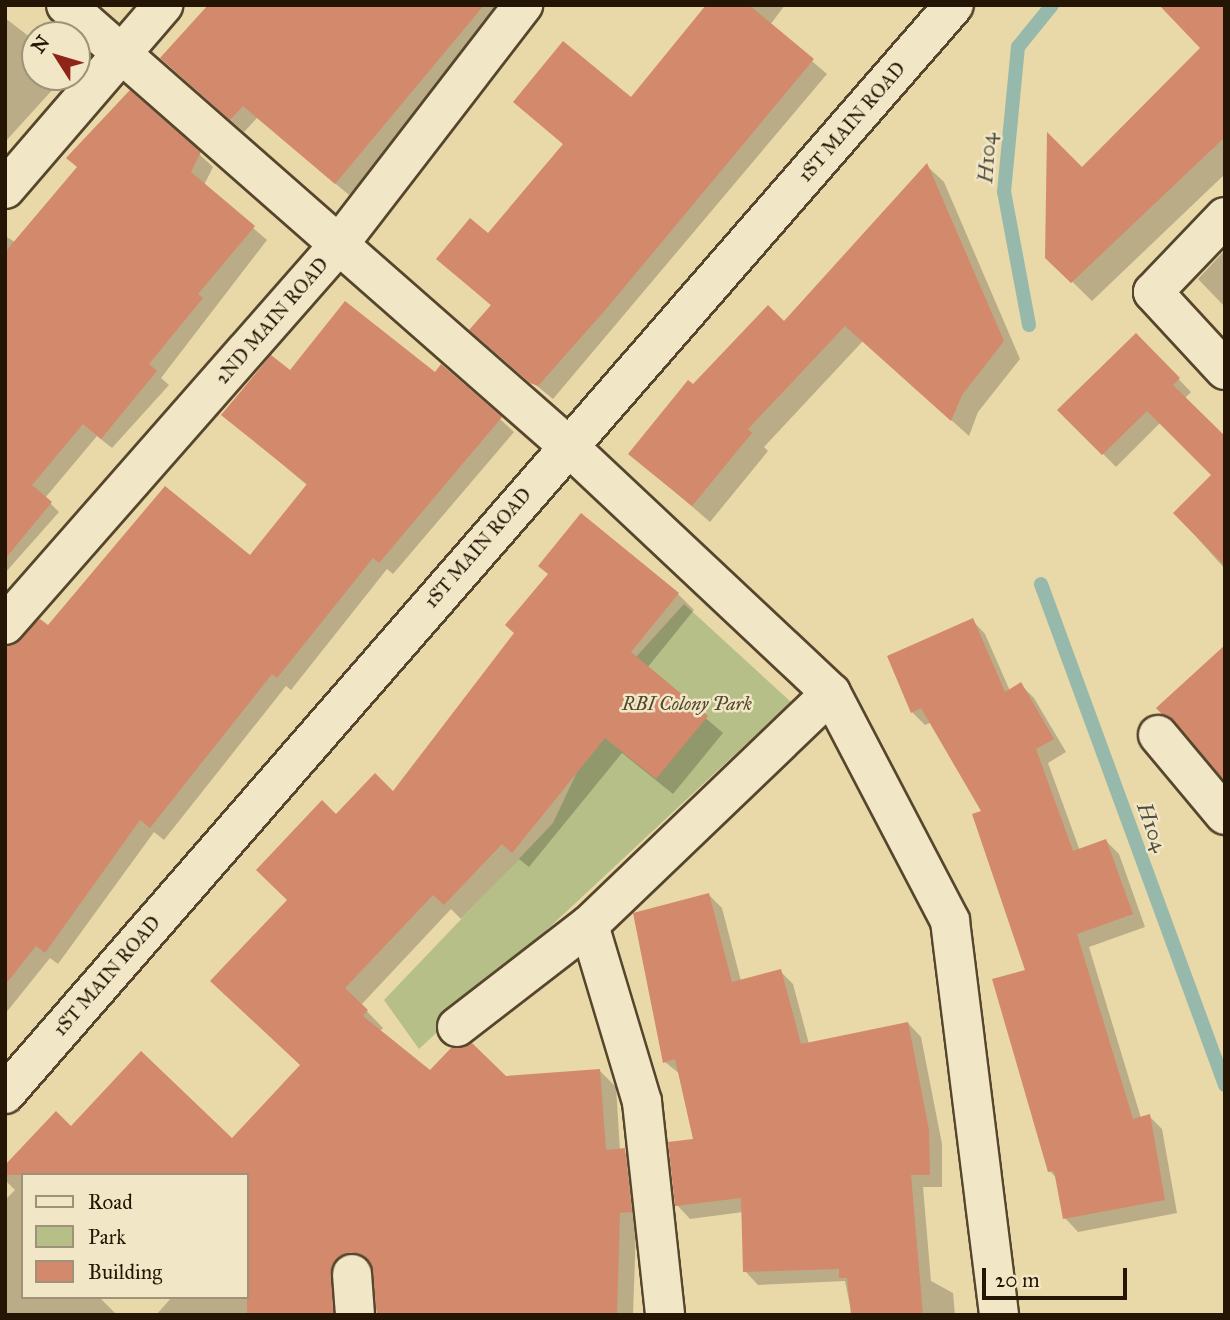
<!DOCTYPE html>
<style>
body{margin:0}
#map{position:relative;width:1230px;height:1320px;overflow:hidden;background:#e9d8a8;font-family:"IM FELL Great Primer",serif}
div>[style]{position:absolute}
.green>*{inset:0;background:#b6bf88}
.shadow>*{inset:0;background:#0003}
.stream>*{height:14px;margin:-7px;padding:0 7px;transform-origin:7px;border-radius:7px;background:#97b9ac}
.building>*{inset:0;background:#d3896c}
.roads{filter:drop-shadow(2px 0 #56462d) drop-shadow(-2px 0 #56462d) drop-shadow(0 2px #56462d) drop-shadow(0 -2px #56462d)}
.minor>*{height:38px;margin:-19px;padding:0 19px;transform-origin:19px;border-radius:19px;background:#f1e6c6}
span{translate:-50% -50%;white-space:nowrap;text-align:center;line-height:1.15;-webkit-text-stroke:5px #f1e6c6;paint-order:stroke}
.street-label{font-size:19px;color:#251504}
.park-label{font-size:19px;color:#50482c;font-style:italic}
.water-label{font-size:21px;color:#4d4e3f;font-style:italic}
.frame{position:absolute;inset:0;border:7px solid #251504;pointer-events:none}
.legend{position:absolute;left:21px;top:1173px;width:228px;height:126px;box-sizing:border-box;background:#f1e6c6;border:2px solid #9f9278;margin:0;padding:9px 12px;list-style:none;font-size:21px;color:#251504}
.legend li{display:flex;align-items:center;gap:14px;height:35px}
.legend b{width:35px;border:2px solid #9f9278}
.north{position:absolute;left:21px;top:21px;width:70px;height:70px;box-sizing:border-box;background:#f1e6c6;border:2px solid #9f9278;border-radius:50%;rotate:307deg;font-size:19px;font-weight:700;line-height:28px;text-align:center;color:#251504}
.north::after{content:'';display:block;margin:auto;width:24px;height:32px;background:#8f2418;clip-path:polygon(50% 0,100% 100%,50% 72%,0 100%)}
.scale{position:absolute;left:982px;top:1268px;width:145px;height:32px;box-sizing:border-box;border:4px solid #251504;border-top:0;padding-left:9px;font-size:21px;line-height:24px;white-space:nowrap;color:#251504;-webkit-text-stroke:5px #f1e6c6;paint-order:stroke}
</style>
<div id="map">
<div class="green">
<div style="clip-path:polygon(684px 604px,791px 702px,419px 1049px,384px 1000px,553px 823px,626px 668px)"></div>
</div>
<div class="shadow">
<div style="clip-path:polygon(208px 5px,497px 5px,503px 11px,349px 195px,257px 118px,244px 132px,175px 71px)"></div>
<div style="clip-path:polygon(708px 5px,785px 5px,770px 25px,827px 74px,553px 399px,486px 344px,492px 306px,438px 259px,489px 236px,564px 145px,515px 102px,631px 99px)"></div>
<div style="clip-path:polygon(1225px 5px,1225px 174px,1092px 301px,1047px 257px,1082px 169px,1202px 48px)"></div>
<div style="clip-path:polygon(5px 18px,35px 41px,35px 77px,64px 77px,5px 142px)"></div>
<div style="clip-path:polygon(199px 154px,213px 167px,204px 185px,267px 240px,161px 378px,169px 385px,112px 448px,97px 436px,45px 498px,59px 512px,5px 573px,5px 236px,15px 242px)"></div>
<div style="clip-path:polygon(927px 166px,944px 182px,1020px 359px,978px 412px,969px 436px,863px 341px,764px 447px,768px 451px,710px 522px,631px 454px,693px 387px,784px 323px)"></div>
<div style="clip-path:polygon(1225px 250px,1225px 307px,1198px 279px)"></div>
<div style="clip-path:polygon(1136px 335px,1191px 392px,1185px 398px,1225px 439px,1225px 569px,1175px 513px,1213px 475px,1161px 422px,1116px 467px,1060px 410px)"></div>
<div style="clip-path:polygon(442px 366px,514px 432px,393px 574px,387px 569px,291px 690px,286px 686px,164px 840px,154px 832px,58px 964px,50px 958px,5px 1014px,5px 662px,48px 628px,250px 557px,308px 486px,224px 415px,290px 373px,435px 374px)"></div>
<div style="clip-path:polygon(678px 594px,694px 610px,647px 668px,723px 733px,673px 794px,622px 753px,529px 867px,519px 859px,461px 919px,451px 909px,361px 1005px,383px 1028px,379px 1032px,430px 1073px,505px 1078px,599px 1070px,616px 1087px,620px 1150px,641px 1166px,647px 1228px,636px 1229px,633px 1315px,416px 1315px,371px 1271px,355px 1272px,348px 1315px,156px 1315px,172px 1297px,247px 1297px,247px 1175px,23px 1175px,23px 1297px,99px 1297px,117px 1315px,5px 1315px,5px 1200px,15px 1190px,5px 1180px,5px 1167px,71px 1128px,232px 1140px,302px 1066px,289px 900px,336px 816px,393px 793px)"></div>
<div style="clip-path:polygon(972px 620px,985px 634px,1010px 691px,1021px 685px,1034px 698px,1066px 752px,1048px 763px,1080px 851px,1106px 841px,1119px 854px,1145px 927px,1089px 947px,1141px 1118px,1149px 1116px,1162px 1129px,1177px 1213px,1078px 1232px,1065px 1218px,1057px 1179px,1050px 1171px,1028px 971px,984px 812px,932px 722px,925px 725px,912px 712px)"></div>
<div style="clip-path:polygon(709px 895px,722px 908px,741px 981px,780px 971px,793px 984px,809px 1044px,908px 1023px,921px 1037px,942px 1144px,942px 1187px,923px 1187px,931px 1281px,953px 1293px,955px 1315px,852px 1315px,845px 1281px,758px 1285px,745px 1271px,743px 1212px,690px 1219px,677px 1205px,695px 1141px,680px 1074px,665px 1062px)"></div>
</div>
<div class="stream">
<div style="left:1029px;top:325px;width:135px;rotate:-100.6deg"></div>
<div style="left:1004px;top:192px;width:146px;rotate:-84.5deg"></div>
<div style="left:1018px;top:47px;width:54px;rotate:-51deg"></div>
<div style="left:1041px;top:584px;width:534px;rotate:69.83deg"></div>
</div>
<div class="building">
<div style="clip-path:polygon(208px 5px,484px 5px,335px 184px,243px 106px,230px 120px,160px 58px)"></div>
<div style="clip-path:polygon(706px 5px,749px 5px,814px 59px,607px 308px,538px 386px,530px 383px,469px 330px,491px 305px,436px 259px,470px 218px,488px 233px,563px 144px,513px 102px,563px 41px,631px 97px)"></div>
<div style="clip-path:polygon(1159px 5px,1225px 5px,1225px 137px,1071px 283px,1045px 258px,1047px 132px,1082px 167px,1200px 48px)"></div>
<div style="clip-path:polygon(130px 90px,201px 152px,191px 172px,255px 226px,198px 294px,203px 298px,149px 364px,157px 371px,101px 439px,83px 424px,32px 485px,52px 502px,5px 559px,6px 251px,77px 167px,66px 158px)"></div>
<div style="clip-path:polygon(927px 163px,1004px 341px,962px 395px,951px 421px,845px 326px,748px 429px,752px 433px,692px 506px,628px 454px,688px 380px,693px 384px,768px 305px,784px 321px)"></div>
<div style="clip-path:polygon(345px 301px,435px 372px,441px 364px,502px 417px,379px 563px,373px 558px,277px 678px,272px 674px,150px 828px,140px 820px,45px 953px,36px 946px,5px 985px,5px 646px,40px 619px,48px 625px,165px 486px,250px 555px,307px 484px,221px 415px,271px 355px,290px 370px)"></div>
<div style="clip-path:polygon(1136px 333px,1180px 378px,1173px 385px,1225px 436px,1225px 566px,1173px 513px,1211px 475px,1147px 411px,1102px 455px,1057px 410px)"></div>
<div style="clip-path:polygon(581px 513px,679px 593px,631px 652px,708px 716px,656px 779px,605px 738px,512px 853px,502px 844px,444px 905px,433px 895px,345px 988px,368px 1010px,363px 1016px,430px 1070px,451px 1048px,472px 1043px,506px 1076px,600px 1069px,606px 1150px,625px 1148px,632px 1212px,620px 1213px,617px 1315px,377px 1315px,370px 1262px,351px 1252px,332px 1265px,333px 1315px,247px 1315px,247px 1175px,5px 1175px,5px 1165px,56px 1111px,71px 1126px,141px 1051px,232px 1138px,300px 1065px,210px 981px,287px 900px,256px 870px,322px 800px,336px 814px,375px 773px,393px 791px,514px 633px,505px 625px,548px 574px,538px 566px)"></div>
<div style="clip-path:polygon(973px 618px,1005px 692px,1021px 682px,1054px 739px,1036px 749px,1073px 851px,1106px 839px,1133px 914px,1077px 934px,1133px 1119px,1150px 1114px,1165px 1200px,1063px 1219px,1054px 1171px,1048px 1172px,992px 979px,1025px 970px,972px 814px,981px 811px,921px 708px,911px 713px,887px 656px)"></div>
<div style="clip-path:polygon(1225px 645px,1225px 781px,1156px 708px)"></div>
<div style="clip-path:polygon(709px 893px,732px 982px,781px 969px,801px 1044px,908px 1022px,929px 1130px,930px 1175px,911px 1175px,923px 1315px,851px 1315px,847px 1278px,839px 1278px,839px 1269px,743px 1272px,741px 1198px,675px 1206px,668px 1142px,693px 1139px,675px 1059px,663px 1063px,633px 913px)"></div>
</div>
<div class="roads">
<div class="minor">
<div style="left:66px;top:5px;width:667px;rotate:41.29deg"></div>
<div style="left:567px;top:445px;width:362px;rotate:43.2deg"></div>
<div style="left:831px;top:693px;width:335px;rotate:136.2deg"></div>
<div style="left:589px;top:925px;width:185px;rotate:73.3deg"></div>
<div style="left:642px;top:1102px;width:214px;rotate:83.8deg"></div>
<div style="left:5px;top:189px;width:243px;rotate:-49.3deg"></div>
<div style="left:1225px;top:217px;width:104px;rotate:133.8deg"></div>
<div style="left:1153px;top:292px;width:106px;rotate:47.3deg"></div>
<div style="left:5px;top:625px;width:502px;rotate:-48.72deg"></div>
<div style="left:336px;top:248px;width:307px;rotate:-52.4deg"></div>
<div style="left:831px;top:693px;width:257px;rotate:62.4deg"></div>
<div style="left:950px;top:921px;width:397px;rotate:82.9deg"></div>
<div style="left:1158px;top:735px;width:104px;rotate:50.1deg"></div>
<div style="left:457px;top:1027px;width:167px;rotate:-37.7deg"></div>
<div style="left:5px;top:1094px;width:1444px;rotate:-48.93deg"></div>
<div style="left:352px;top:1274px;width:41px;rotate:85.8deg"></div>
</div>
</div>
<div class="street-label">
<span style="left:852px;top:122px;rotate:-49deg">1ST MAIN ROAD</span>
<span style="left:272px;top:321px;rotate:-49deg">2ND MAIN ROAD</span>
<span style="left:478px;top:548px;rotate:-49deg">1ST MAIN ROAD</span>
<span style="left:107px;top:976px;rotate:-49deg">1ST MAIN ROAD</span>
</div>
<div class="park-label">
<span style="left:687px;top:704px">RBI Colony Park</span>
</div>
<div class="water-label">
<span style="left:987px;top:158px;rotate:-86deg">H104</span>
<span style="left:1152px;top:827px;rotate:70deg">H104</span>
</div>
<div class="frame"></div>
<ul class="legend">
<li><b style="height:9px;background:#f1e6c6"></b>Road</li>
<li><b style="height:19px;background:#b6bf88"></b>Park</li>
<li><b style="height:19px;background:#d3896c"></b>Building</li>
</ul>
<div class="north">N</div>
<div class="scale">20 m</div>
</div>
